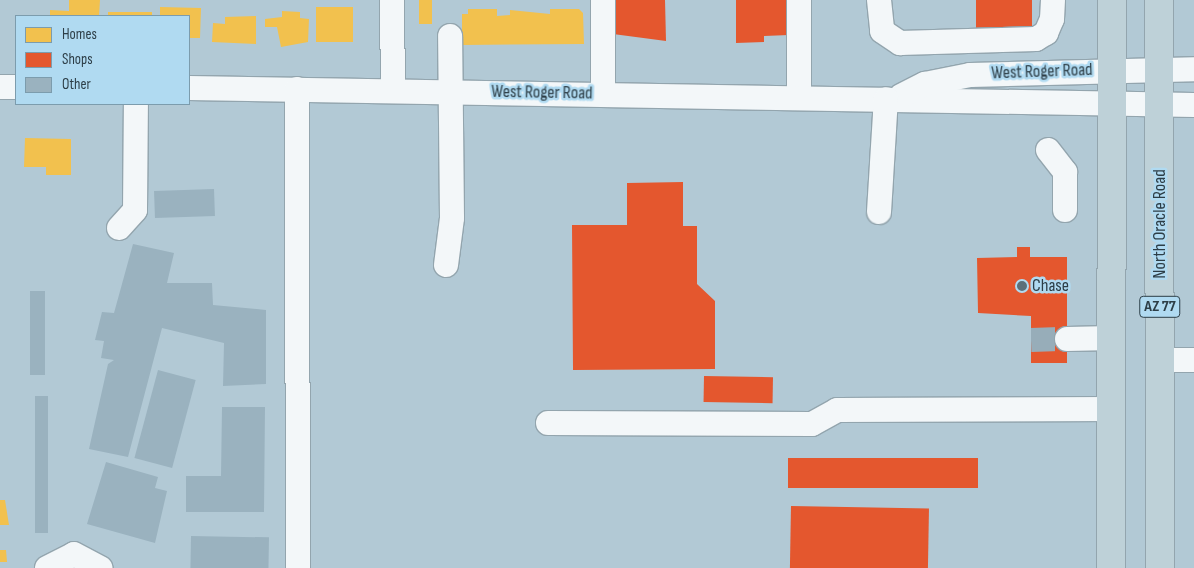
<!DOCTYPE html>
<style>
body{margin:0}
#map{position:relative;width:1194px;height:568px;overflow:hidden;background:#b2c9d5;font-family:"Sofia Sans Condensed",sans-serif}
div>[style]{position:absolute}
.homes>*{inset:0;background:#f2c14e;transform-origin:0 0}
.shops>*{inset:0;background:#e4572e;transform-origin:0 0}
.building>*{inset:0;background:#9ab2bf;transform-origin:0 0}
.minor-tunnel>*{height:24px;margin-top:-12px;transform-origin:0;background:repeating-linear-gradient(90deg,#97adb9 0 24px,transparent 0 36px)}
.roads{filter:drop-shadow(1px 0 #93a5ae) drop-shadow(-1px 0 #93a5ae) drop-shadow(0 1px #93a5ae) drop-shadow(0 -1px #93a5ae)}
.minor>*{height:24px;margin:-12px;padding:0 12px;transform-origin:12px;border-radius:12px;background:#f3f7f9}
.highway>*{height:28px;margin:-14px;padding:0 14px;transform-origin:14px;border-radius:14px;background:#bed1d8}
.dots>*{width:14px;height:14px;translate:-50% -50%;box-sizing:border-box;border:2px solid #b0daf1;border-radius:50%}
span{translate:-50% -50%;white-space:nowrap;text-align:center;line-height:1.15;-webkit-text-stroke:5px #b0daf1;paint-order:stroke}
.shield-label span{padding:1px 4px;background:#b0daf1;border:1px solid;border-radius:4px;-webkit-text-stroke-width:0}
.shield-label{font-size:16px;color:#2d3e47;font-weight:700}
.street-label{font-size:18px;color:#2d3e47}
.poi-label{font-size:18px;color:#2d3e47}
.left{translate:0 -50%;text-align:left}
.legend{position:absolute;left:15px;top:15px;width:175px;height:90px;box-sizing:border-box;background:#b0daf1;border:1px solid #7c9cad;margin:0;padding:6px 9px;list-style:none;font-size:15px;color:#2d3e47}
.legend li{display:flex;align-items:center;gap:10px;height:25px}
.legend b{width:25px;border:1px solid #7c9cad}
</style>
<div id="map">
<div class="homes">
<div style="clip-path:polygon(69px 0,100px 0,99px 16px,50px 16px,50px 10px,69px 11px)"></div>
<div style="left:419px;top:0;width:13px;height:24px"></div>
<div style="clip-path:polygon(160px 7px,201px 8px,200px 38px,189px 38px,189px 16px,160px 16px)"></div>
<div style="left:316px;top:7px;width:37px;height:35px"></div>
<div style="clip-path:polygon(468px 9px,497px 9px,497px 16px,510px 15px,510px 10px,550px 14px,550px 9px,579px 9px,583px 13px,584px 44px,462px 45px,462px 14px,468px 14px)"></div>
<div style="clip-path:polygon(282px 11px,300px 12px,300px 18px,309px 19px,308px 42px,281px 47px,277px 27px,265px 27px,265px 19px,282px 17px)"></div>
<div style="left:108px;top:12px;width:44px;height:4px"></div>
<div style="clip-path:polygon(256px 16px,256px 44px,212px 42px,213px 23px,225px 24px,225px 17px)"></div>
<div style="clip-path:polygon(25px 138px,71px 139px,71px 175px,46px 175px,46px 167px,24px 167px)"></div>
<div style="clip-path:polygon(0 500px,5px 500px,9px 525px,0 525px)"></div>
<div style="clip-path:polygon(0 550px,6px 550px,7px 562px,0 562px)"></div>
</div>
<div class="shops">
<div style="clip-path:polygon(613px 0,665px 0,666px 41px,613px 34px)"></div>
<div style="clip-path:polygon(736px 0,788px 0,789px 35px,764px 36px,764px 42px,736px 43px)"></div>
<div style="left:976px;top:0;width:56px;height:33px"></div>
<div style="clip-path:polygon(683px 182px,683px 226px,697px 226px,697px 284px,715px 301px,715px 369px,573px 370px,572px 225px,627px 225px,627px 183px)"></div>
<div style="clip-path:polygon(1017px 247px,1030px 247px,1030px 257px,1067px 257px,1067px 363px,1031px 363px,1031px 316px,978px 313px,977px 258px,1017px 257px)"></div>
<div style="left:704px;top:376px;width:69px;height:26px;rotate:1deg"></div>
<div style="left:788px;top:458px;width:190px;height:30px"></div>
<div style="left:791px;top:506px;width:138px;height:62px;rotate:1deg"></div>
</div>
<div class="building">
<div style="left:214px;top:189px;width:27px;height:60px;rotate:88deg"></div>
<div style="clip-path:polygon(133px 244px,174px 253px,167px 283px,212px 283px,213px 305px,266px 310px,266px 384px,223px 386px,224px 343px,162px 328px,128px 457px,89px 449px,108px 364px,114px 360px,101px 358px,104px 341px,95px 340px,102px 312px,114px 313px)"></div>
<div style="left:30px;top:291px;width:15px;height:84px"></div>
<div style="left:158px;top:370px;width:39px;height:91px;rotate:15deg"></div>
<div style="left:35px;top:396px;width:13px;height:137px"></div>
<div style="clip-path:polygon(222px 407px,265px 407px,264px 512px,186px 512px,186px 476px,221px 476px)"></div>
<div style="clip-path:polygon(106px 462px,158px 477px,155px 488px,167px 491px,155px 543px,87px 524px)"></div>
<div style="left:191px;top:536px;width:78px;height:32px;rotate:1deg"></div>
</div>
<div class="minor-tunnel">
<div style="left:1031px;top:340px;width:36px;rotate:-2deg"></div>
</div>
<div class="roads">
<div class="minor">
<div style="left:392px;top:0;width:90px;rotate:89.4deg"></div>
<div style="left:603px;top:0;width:94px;rotate:90deg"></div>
<div style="left:799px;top:0;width:98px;rotate:90deg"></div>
<div style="left:879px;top:0;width:31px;rotate:84deg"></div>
<div style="left:882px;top:31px;width:22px;rotate:34deg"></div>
<div style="left:900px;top:43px;width:136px;rotate:-1.7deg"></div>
<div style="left:1036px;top:39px;width:12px;rotate:-31deg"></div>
<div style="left:1046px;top:33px;width:15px;rotate:-67deg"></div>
<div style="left:1052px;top:19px;width:19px;rotate:-87deg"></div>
<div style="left:0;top:87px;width:16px"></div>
<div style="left:189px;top:88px;width:1005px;rotate:0.97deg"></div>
<div style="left:297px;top:89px;width:479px;rotate:89.9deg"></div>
<div style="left:901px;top:96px;width:27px;rotate:-27deg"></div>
<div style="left:925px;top:84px;width:46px;rotate:-11.3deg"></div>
<div style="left:970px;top:75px;width:224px;rotate:-1.5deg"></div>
<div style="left:1048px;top:150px;width:28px;rotate:52deg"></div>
<div style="left:1065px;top:172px;width:38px;rotate:90deg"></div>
<div style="left:879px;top:212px;width:113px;rotate:-86.5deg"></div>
<div style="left:119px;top:228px;width:24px;rotate:-48deg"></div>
<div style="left:135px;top:210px;width:106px;rotate:-89.5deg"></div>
<div style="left:446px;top:265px;width:47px;rotate:-82.7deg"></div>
<div style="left:452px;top:218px;width:182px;rotate:-90.6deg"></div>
<div style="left:1067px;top:339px;width:45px;rotate:-1.3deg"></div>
<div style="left:1160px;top:360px;width:34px"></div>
<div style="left:548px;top:423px;width:264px;rotate:0.2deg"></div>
<div style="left:812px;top:424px;width:29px;rotate:-29deg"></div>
<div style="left:837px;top:410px;width:275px;rotate:-0.2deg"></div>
<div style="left:47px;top:568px;width:30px;rotate:-27deg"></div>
<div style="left:74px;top:554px;width:30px;rotate:28deg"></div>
</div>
<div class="highway">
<div style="left:1159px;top:0;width:568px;rotate:89.9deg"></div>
<div style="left:1111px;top:568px;width:568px;rotate:-89.9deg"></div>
</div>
</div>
<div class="dots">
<div style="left:1022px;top:286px;background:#5c6f79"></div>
</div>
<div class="shield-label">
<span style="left:1160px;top:307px">AZ 77</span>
</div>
<div class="street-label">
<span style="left:1042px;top:72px;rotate:-2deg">West Roger Road</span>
<span style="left:542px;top:93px;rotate:1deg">West Roger Road</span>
<span style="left:1160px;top:224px;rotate:-90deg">North Oracle Road</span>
</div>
<div class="poi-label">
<span class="left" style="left:1032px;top:286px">Chase</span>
</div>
<ul class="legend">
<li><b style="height:14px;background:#f2c14e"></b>Homes</li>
<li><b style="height:14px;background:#e4572e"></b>Shops</li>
<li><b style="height:14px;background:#9ab2bf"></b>Other</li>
</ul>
</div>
